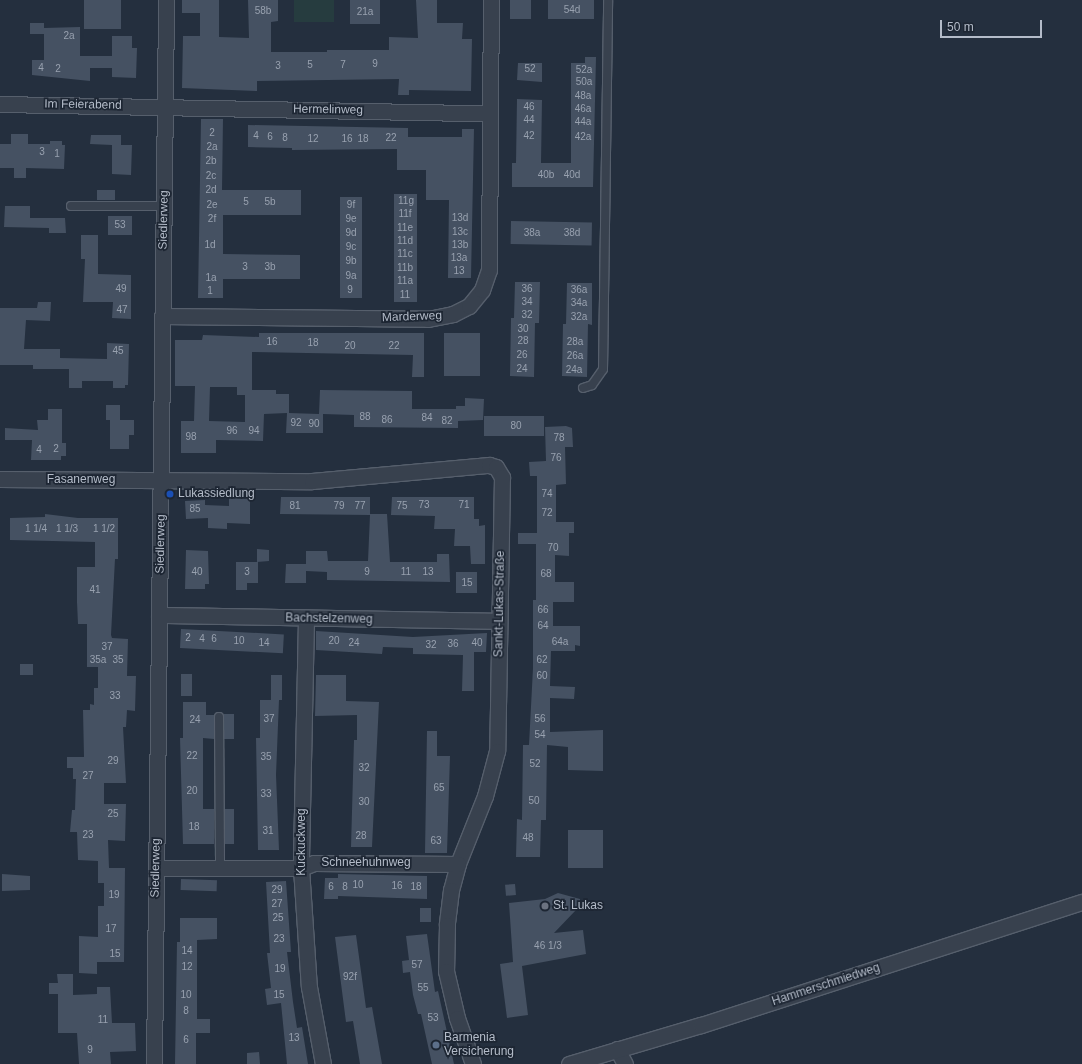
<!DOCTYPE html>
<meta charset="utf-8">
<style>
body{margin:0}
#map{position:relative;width:1082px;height:1064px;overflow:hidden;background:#242f3e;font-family:Helvetica,sans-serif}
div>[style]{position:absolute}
.green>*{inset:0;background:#263c3f;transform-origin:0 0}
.building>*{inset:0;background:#455162;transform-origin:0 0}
.roads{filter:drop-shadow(1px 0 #565f6c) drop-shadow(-1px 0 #565f6c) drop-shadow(0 1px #565f6c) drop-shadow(0 -1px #565f6c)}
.service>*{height:8px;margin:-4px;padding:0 4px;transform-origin:4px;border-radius:4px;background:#38414e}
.minor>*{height:15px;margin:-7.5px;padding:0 7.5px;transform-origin:7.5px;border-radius:7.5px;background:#38414e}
.dots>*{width:11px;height:11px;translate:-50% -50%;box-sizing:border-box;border:2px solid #1d2633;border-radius:50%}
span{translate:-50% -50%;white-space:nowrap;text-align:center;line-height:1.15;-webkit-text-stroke:3.5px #1d2633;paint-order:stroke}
.number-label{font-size:10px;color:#98a1af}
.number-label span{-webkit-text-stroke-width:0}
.street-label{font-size:12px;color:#b4bcc9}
.poi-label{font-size:12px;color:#b4bcc9}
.left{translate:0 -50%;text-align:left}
.scale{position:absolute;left:940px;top:20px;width:102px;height:18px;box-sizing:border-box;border:2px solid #b4bcc9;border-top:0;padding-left:5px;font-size:12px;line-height:14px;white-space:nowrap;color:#b4bcc9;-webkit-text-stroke:3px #1d2633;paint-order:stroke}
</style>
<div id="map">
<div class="green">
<div style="left:294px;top:0;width:40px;height:22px"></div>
</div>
<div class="building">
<div style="left:84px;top:0;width:37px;height:29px"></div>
<div style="clip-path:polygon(182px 0,219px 0,219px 37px,249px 38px,248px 0,278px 0,278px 21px,271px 22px,271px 52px,327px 52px,327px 50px,389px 50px,389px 37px,418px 38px,416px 0,437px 0,437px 23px,463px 23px,462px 39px,472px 39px,471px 91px,409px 90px,409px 95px,398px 95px,399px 79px,257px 81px,257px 91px,182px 88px,183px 36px,200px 36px,200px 13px,182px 13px)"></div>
<div style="left:350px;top:0;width:30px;height:24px"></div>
<div style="left:510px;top:0;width:21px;height:19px"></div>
<div style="left:548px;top:0;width:46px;height:19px"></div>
<div style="left:30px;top:23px;width:14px;height:11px"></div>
<div style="clip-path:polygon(80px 27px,80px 56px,112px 56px,112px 36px,132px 36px,132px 48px,137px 48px,136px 78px,112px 77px,112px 68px,90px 68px,90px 81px,32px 75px,32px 60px,44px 60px,44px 28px)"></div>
<div style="clip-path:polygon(585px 57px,596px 57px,593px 187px,512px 187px,512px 163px,516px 163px,517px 99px,542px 100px,541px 163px,571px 163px,571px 63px,585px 63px)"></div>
<div style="clip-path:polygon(518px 63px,542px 63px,542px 82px,517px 80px)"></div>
<div style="clip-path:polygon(201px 119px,223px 119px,222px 190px,301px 190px,301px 215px,223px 215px,223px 254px,300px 255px,300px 279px,223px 279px,223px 298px,198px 298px)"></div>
<div style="clip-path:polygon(248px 125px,408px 128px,408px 137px,462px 137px,462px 129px,474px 129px,471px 278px,448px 278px,449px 200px,426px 200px,426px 170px,397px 170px,397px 149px,292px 150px,292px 148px,248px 147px)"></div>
<div style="clip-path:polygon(11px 134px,28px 134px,28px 144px,50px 144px,50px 141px,62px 141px,62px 145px,65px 145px,64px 169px,26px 168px,26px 178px,14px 178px,14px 168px,0 168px,0 144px,11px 144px)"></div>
<div style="clip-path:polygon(91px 135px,121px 135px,121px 145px,132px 145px,131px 175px,112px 174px,112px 145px,90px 144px)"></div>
<div style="left:97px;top:190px;width:18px;height:10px"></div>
<div style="left:394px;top:194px;width:23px;height:108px"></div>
<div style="left:340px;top:197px;width:22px;height:101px"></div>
<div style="clip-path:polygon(5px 206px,30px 206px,30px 218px,65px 218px,66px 233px,49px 233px,49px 228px,4px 227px)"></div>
<div style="left:108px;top:216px;width:24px;height:19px"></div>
<div style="left:511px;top:221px;width:81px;height:23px;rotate:1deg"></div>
<div style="clip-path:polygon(81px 235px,98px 235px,98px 274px,131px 275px,131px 319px,112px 318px,113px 302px,83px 302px,85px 259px,81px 259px)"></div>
<div style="clip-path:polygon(515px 282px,540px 282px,539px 323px,535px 323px,534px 377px,510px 376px,511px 318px,514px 318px)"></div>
<div style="clip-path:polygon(567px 283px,592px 283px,592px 325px,588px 324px,587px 377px,562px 376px,563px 324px,566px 324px)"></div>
<div style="clip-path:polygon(38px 302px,51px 302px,50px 321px,26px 320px,24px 349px,60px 349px,60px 358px,107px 359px,107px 343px,129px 344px,128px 385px,125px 385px,125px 388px,113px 388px,113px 381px,82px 381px,82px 388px,69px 388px,69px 369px,33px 369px,33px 365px,0 365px,0 308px,37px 308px)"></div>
<div style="clip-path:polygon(evenodd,259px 333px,424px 333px,424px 377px,412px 377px,413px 355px,252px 352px,252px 390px,276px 390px,276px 394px,289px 394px,289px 413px,319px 414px,320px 390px,412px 391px,412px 409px,456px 409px,456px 406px,465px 406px,465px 398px,484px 399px,483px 420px,458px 421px,458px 428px,354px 427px,354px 415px,323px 414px,323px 433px,286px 433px,287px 413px,264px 414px,263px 441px,216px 440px,216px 453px,181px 453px,181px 421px,194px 421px,195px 386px,175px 386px,175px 340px,202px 340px,203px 335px,259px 337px,259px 333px,210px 387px,237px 387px,237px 395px,245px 395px,245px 422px,209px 421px,210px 387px)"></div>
<div style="left:480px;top:333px;width:43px;height:36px;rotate:90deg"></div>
<div style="clip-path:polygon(106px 405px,120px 405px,120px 420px,134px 420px,134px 435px,129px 435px,129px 449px,110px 449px,110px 420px,106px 420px)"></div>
<div style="clip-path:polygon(48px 409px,62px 409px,62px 443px,66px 443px,66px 456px,61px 456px,61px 460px,31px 460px,32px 440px,5px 440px,5px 428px,38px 430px,37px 420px,48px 420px)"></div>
<div style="left:484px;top:416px;width:60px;height:20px"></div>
<div style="clip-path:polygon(566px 426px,572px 428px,573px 447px,565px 447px,566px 484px,556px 485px,556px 522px,574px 522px,574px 533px,569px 533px,569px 556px,555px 555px,555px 582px,574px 582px,574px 602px,553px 602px,553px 626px,580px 626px,580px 646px,575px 645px,575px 651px,551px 651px,550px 686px,575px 687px,574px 699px,550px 698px,550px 732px,603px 730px,603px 771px,568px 770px,568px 747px,547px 745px,546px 820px,541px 820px,540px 857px,516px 857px,517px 819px,522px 820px,523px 745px,529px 745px,533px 668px,533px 600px,536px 600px,536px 544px,518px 544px,518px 533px,537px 533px,537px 476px,530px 476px,529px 462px,546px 461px,545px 427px)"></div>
<div style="clip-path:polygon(229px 496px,250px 496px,250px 524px,227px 523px,227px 529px,208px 528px,208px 518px,186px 519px,185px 501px,205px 500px,205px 505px,229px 506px)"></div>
<div style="clip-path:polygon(281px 497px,370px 497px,370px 514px,387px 514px,390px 562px,437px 562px,437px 554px,449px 554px,450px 582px,327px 580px,327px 572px,306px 571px,306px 583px,285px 583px,286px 564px,306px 564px,306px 551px,327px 551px,328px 561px,368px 561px,370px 515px,280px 514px)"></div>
<div style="clip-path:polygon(392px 497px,474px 497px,474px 519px,479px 519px,479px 526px,485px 525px,485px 564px,471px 564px,470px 546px,454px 546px,455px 529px,434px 529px,435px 516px,391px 515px)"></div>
<div style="clip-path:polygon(45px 514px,78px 518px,118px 518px,118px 559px,115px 559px,111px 635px,112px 638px,128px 639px,127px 676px,136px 676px,135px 711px,127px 710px,126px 727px,123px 727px,126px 783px,104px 783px,104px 804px,126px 804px,125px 841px,108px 840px,109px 868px,125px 868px,124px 962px,97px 962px,97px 974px,79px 973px,79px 936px,98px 937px,98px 906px,104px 906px,104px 883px,98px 883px,98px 861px,78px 860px,77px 832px,70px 832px,72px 810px,75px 810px,76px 779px,73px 779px,73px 768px,67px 768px,67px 757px,84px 757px,83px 710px,90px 710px,90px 704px,94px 705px,94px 688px,98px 688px,98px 667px,87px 667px,87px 624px,78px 624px,77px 602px,77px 567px,95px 567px,95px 542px,10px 540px,10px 518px,45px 517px)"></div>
<div style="clip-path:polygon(257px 549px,269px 550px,269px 561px,257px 562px)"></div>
<div style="clip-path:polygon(186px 550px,208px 551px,209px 584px,205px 584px,205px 589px,185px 589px)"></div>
<div style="clip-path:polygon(236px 562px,258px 562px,258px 583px,247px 583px,247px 590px,236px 590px)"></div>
<div style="left:456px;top:572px;width:21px;height:21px"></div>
<div style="left:181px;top:629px;width:103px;height:19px;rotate:3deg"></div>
<div style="clip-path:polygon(316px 631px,413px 637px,487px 633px,486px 652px,474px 652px,474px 691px,462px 691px,463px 655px,413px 654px,413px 648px,383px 647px,382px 654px,316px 650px)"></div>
<div style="left:20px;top:664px;width:13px;height:11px"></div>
<div style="left:181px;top:674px;width:11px;height:22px"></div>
<div style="left:271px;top:675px;width:11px;height:25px"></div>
<div style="clip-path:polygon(316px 675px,346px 675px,346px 701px,379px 702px,372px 847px,351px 847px,354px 740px,357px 740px,357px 715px,315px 716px)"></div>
<div style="clip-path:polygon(260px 700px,279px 700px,276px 775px,279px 850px,258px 850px,256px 738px,260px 738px)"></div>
<div style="clip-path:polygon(183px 702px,206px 702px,206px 715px,214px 715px,214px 739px,203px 738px,203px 809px,214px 809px,214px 844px,183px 844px,180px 738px,183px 738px)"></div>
<div style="left:234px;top:714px;width:25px;height:10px;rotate:90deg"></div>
<div style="clip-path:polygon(427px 731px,437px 731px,437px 756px,450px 756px,447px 853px,425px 853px)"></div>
<div style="left:225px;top:809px;width:9px;height:35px"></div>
<div style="left:568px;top:830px;width:35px;height:38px"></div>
<div style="clip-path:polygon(2px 874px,30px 876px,30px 890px,2px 891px)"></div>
<div style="clip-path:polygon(338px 874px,427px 876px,427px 899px,338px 896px,338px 899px,324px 899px,325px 878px,338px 878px)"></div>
<div style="left:181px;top:879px;width:36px;height:11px;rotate:2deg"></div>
<div style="clip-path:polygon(286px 881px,291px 952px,287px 952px,293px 1002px,297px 1028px,302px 1027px,308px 1064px,287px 1064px,281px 1003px,267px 1005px,265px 989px,271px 988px,267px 953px,270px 953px,266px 882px)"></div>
<div style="left:515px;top:884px;width:11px;height:10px;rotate:85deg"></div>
<div style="clip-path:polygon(558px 893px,580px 899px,580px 909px,576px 910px,554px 933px,583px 930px,586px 954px,522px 966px,528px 1015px,507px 1018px,500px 964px,513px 962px,509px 903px,545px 899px)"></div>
<div style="left:420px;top:908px;width:11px;height:14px"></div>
<div style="clip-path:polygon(180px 918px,217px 918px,217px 939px,197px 940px,197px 1019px,210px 1019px,210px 1033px,196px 1033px,196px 1064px,175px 1064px,177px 942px,180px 942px)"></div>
<div style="clip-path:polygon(427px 934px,435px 992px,438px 991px,454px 1064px,432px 1064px,421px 1014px,418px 1014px,413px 995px,410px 972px,403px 973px,402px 961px,409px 960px,406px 936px)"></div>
<div style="clip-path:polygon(356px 935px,366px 1008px,372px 1007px,382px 1064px,360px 1064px,353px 1021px,346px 1022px,335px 937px)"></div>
<div style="clip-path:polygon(57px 974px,73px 974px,73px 995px,97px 994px,97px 987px,110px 987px,112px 1023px,135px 1023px,136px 1051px,110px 1052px,111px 1064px,79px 1064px,77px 1033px,58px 1033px,58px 994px,49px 994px,49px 983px,58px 983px)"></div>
<div style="clip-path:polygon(259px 1052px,260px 1064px,247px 1064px,247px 1053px)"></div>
</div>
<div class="roads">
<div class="service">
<div style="left:71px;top:206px;width:93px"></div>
<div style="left:583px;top:388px;width:9px;rotate:-18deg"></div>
<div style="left:592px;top:385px;width:19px;rotate:-55deg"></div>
<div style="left:603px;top:369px;width:369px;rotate:-89.2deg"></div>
<div style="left:219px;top:717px;width:151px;rotate:89.6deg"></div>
</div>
<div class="minor">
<div style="left:0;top:104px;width:490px;rotate:1.1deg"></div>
<div style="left:162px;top:316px;width:266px;rotate:0.6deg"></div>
<div style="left:428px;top:319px;width:25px;rotate:-11deg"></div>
<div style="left:453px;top:314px;width:18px;rotate:-27deg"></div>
<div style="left:469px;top:306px;width:21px;rotate:-51deg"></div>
<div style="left:482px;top:290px;width:21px;rotate:-71deg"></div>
<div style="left:489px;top:270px;width:270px;rotate:-89.6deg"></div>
<div style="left:0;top:479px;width:312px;rotate:0.4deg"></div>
<div style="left:312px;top:481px;width:178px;rotate:-5.2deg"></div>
<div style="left:489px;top:465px;width:7px;rotate:16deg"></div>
<div style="left:496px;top:467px;width:12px;rotate:59deg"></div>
<div style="left:502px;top:477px;width:274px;rotate:91deg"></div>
<div style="left:497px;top:751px;width:47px;rotate:104.9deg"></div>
<div style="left:485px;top:796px;width:73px;rotate:111.7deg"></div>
<div style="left:458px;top:864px;width:27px;rotate:105deg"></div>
<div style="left:451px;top:890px;width:35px;rotate:97deg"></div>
<div style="left:447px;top:925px;width:46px;rotate:91.2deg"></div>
<div style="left:446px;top:971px;width:48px;rotate:76.8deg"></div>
<div style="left:457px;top:1018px;width:49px;rotate:70.8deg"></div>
<div style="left:159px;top:615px;width:340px;rotate:1deg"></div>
<div style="left:306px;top:619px;width:249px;rotate:91.2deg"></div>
<div style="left:301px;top:868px;width:119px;rotate:86.2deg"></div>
<div style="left:309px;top:987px;width:78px;rotate:79.7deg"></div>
<div style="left:156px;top:868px;width:145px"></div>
<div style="left:301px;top:868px;width:14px;rotate:-21deg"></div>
<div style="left:314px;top:863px;width:144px;rotate:0.4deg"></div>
<div style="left:617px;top:1049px;width:17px;rotate:62deg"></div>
<div style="left:154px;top:1064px;width:1064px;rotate:-89.35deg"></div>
<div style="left:569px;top:1064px;width:138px;rotate:-16.5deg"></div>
<div style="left:701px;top:1025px;width:400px;rotate:-17.9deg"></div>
</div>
</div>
<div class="dots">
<div style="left:170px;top:494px;background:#1a4fb4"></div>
<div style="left:545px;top:906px;background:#6b7280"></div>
<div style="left:436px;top:1045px;background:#5c6f8a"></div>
</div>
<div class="number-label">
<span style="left:572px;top:10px">54d</span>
<span style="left:263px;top:11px">58b</span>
<span style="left:365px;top:12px">21a</span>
<span style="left:69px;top:36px">2a</span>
<span style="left:375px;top:64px">9</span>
<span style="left:310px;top:65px">5</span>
<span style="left:343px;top:65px">7</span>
<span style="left:278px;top:66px">3</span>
<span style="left:41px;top:68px">4</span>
<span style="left:58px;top:69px">2</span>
<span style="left:530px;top:69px">52</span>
<span style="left:584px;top:70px">52a</span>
<span style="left:584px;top:82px">50a</span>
<span style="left:583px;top:96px">48a</span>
<span style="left:529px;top:107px">46</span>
<span style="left:583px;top:109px">46a</span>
<span style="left:529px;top:120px">44</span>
<span style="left:583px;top:122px">44a</span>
<span style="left:212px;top:133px">2</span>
<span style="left:256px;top:136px">4</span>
<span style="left:529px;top:136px">42</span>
<span style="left:270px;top:137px">6</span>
<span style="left:583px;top:137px">42a</span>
<span style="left:285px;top:138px">8</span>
<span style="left:391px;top:138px">22</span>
<span style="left:313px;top:139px">12</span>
<span style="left:347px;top:139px">16</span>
<span style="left:363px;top:139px">18</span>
<span style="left:212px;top:147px">2a</span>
<span style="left:42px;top:152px">3</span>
<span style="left:57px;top:154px">1</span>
<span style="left:211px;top:161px">2b</span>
<span style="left:546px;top:175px">40b</span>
<span style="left:572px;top:175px">40d</span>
<span style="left:211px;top:176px">2c</span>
<span style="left:211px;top:190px">2d</span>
<span style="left:406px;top:201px">11g</span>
<span style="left:246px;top:202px">5</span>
<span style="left:270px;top:202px">5b</span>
<span style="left:212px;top:205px">2e</span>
<span style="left:351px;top:205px">9f</span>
<span style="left:405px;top:214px">11f</span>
<span style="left:460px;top:218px">13d</span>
<span style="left:212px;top:219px">2f</span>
<span style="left:351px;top:219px">9e</span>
<span style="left:120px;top:225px">53</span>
<span style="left:405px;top:228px">11e</span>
<span style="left:460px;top:232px">13c</span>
<span style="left:351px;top:233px">9d</span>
<span style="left:532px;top:233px">38a</span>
<span style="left:572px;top:233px">38d</span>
<span style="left:405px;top:241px">11d</span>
<span style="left:210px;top:245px">1d</span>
<span style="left:460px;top:245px">13b</span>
<span style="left:351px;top:247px">9c</span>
<span style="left:405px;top:254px">11c</span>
<span style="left:459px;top:258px">13a</span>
<span style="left:351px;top:261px">9b</span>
<span style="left:245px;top:267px">3</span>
<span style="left:270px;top:267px">3b</span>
<span style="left:405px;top:268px">11b</span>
<span style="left:459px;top:271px">13</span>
<span style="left:351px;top:276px">9a</span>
<span style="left:211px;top:278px">1a</span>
<span style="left:405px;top:281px">11a</span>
<span style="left:121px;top:289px">49</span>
<span style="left:527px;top:289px">36</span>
<span style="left:350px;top:290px">9</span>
<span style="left:579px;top:290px">36a</span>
<span style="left:210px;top:291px">1</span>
<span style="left:405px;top:295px">11</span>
<span style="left:527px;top:302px">34</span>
<span style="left:579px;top:303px">34a</span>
<span style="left:122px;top:310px">47</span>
<span style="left:527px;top:315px">32</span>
<span style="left:579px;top:317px">32a</span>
<span style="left:523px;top:329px">30</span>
<span style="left:523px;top:341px">28</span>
<span style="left:272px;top:342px">16</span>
<span style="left:575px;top:342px">28a</span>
<span style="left:313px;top:343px">18</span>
<span style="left:350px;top:346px">20</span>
<span style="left:394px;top:346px">22</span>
<span style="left:118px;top:351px">45</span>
<span style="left:522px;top:355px">26</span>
<span style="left:575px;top:356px">26a</span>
<span style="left:522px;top:369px">24</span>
<span style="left:574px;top:370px">24a</span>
<span style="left:365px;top:417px">88</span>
<span style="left:427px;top:418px">84</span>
<span style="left:387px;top:420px">86</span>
<span style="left:447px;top:421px">82</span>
<span style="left:296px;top:423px">92</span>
<span style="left:314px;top:424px">90</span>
<span style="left:516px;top:426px">80</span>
<span style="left:232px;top:431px">96</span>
<span style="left:254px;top:431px">94</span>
<span style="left:191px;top:437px">98</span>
<span style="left:559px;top:438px">78</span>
<span style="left:56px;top:449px">2</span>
<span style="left:39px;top:450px">4</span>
<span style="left:556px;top:458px">76</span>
<span style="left:547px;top:494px">74</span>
<span style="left:424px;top:505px">73</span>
<span style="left:464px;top:505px">71</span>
<span style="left:295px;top:506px">81</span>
<span style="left:339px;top:506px">79</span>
<span style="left:360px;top:506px">77</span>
<span style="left:402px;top:506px">75</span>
<span style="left:195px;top:509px">85</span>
<span style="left:547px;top:513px">72</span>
<span style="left:36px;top:529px">1 1/4</span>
<span style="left:67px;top:529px">1 1/3</span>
<span style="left:104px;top:529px">1 1/2</span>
<span style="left:553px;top:548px">70</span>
<span style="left:197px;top:572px">40</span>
<span style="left:247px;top:572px">3</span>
<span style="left:367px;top:572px">9</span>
<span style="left:406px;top:572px">11</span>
<span style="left:428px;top:572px">13</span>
<span style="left:546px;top:574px">68</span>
<span style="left:467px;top:583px">15</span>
<span style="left:95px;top:590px">41</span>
<span style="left:543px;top:610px">66</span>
<span style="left:543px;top:626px">64</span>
<span style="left:188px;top:638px">2</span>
<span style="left:202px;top:639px">4</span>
<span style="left:214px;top:639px">6</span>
<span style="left:239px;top:641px">10</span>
<span style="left:334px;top:641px">20</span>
<span style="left:560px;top:642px">64a</span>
<span style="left:264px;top:643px">14</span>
<span style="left:354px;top:643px">24</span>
<span style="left:477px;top:643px">40</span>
<span style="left:453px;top:644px">36</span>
<span style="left:431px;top:645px">32</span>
<span style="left:107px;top:647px">37</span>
<span style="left:98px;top:660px">35a</span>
<span style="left:118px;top:660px">35</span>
<span style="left:542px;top:660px">62</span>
<span style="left:542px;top:676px">60</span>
<span style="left:115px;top:696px">33</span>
<span style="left:269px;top:719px">37</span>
<span style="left:540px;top:719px">56</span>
<span style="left:195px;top:720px">24</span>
<span style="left:540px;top:735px">54</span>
<span style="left:192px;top:756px">22</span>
<span style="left:266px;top:757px">35</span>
<span style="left:113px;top:761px">29</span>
<span style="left:535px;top:764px">52</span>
<span style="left:364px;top:768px">32</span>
<span style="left:88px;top:776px">27</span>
<span style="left:439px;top:788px">65</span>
<span style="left:192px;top:791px">20</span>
<span style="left:266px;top:794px">33</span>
<span style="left:534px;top:801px">50</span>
<span style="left:364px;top:802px">30</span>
<span style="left:113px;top:814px">25</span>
<span style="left:194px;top:827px">18</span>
<span style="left:268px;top:831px">31</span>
<span style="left:88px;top:835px">23</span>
<span style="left:361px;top:836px">28</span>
<span style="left:528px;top:838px">48</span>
<span style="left:436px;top:841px">63</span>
<span style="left:358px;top:885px">10</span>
<span style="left:397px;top:886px">16</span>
<span style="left:331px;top:887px">6</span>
<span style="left:345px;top:887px">8</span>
<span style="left:416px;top:887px">18</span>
<span style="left:277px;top:890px">29</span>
<span style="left:114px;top:895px">19</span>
<span style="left:277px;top:904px">27</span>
<span style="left:278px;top:918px">25</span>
<span style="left:111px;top:929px">17</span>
<span style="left:279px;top:939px">23</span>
<span style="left:548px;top:946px">46 1/3</span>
<span style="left:187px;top:951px">14</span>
<span style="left:115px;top:954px">15</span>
<span style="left:417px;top:965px">57</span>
<span style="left:187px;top:967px">12</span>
<span style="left:280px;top:969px">19</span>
<span style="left:350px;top:977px">92f</span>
<span style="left:423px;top:988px">55</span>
<span style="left:186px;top:995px">10</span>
<span style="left:279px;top:995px">15</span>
<span style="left:186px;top:1011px">8</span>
<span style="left:433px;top:1018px">53</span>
<span style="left:103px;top:1020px">11</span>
<span style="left:294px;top:1038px">13</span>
<span style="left:186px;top:1040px">6</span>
<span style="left:90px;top:1050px">9</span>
</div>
<div class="street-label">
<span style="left:83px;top:105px;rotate:1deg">Im Feierabend</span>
<span style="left:328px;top:110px;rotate:1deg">Hermelinweg</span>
<span style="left:164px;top:220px;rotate:-89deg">Siedlerweg</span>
<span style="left:412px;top:317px;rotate:-2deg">Marderweg</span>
<span style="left:81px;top:480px">Fasanenweg</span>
<span style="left:161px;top:544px;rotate:-89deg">Siedlerweg</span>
<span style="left:500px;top:604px;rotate:-89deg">Sankt-Lukas-Straße</span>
<span style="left:329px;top:619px;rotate:1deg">Bachstelzenweg</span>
<span style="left:302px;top:842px;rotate:-90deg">Kuckuckweg</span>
<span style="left:366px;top:863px">Schneehuhnweg</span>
<span style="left:156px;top:868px;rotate:-89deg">Siedlerweg</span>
<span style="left:826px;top:985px;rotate:-18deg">Hammerschmiedweg</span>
</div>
<div class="poi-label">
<span class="left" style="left:178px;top:494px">Lukassiedlung</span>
<span class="left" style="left:553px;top:906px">St. Lukas</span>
<span class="left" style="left:444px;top:1045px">Barmenia<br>Versicherung</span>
</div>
<div class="scale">50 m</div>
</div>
